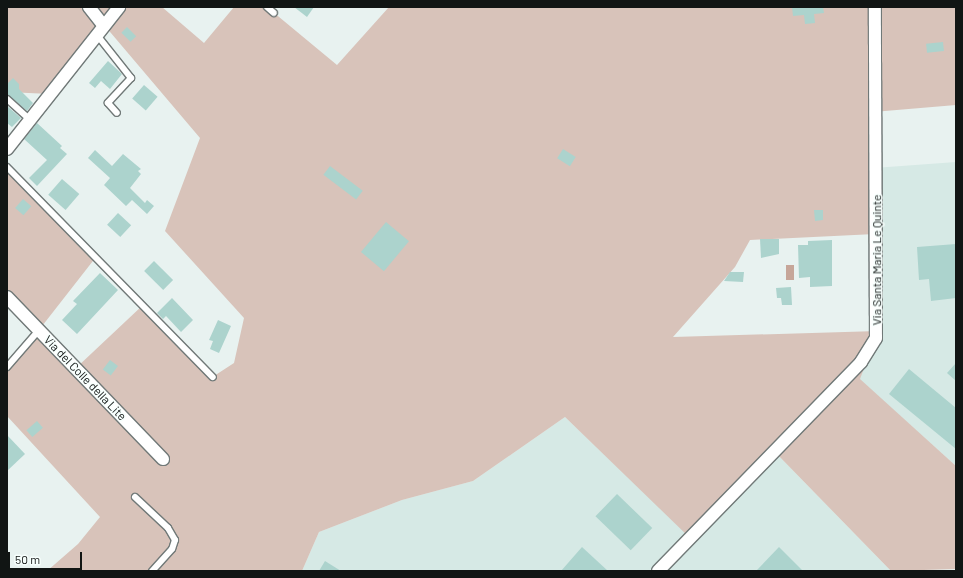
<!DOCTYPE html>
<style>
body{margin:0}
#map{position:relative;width:963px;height:578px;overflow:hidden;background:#e8f2f0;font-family:Barlow,sans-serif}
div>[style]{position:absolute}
.built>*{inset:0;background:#d6e9e5}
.green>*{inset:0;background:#d8c3ba}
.water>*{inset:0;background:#c6a699;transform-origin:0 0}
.building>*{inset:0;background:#acd3cd;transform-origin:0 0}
.roads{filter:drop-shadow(1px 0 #717978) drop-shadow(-1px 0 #717978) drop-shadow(0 1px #717978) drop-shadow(0 -1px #717978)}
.service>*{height:6px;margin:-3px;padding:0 3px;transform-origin:3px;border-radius:3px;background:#fff}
.minor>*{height:12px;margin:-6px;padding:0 6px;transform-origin:6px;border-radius:6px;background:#fff}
span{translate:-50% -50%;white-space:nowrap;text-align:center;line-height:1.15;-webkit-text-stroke:3px #f7fffd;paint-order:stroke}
.street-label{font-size:12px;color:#111514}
.frame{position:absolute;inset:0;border:8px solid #111514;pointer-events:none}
.scale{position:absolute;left:8px;top:552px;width:74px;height:18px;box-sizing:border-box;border:2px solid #111514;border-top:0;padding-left:5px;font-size:12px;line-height:14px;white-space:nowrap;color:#111514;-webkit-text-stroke:3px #f7fffd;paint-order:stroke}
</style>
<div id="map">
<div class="built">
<div style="clip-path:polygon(956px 162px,956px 466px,859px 379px,877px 334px,874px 168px)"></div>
<div style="clip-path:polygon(565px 417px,690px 537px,774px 451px,891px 571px,302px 571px,319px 532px,402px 500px,473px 481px)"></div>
</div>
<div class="green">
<div style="clip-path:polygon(7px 7px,162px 7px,204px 43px,234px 7px,267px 7px,337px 65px,389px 7px,956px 7px,956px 105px,873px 112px,875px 234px,750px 240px,735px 267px,673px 337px,878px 331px,860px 379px,956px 466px,956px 569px,891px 571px,774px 451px,690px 538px,565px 417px,473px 481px,402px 500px,319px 532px,302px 571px,47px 571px,78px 544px,100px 517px,7px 416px,7px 367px,39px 330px,7px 297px,7px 167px,96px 257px,39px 330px,76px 368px,143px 305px,214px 376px,234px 363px,244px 318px,165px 231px,200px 138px,105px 26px,50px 94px,7px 92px)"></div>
</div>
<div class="water">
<div style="left:786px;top:265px;width:8px;height:15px"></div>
</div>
<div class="building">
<div style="clip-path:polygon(294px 7px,314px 7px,307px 17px)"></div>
<div style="clip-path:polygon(792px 7px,823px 7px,824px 13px,814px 14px,815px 23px,805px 24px,804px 15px,793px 16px)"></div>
<div style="left:127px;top:27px;width:13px;height:8px;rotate:45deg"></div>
<div style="left:943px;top:42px;width:9px;height:17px;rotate:84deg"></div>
<div style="clip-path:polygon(108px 61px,122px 74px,110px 89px,101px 81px,95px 88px,89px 83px)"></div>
<div style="clip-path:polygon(13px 78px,19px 84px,19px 89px,33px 103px,27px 111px,7px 94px,7px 84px)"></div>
<div style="left:144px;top:85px;width:18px;height:18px;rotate:41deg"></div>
<div style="clip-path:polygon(7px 106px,21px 118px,12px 127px,7px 123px)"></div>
<div style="clip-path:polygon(37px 123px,62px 146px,60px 148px,67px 154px,37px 186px,29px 178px,47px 160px,24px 139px)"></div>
<div style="left:563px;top:149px;width:15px;height:11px;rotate:32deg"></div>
<div style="clip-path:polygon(95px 150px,112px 166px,123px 154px,141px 169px,138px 171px,141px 174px,130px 188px,145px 203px,147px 200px,154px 206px,147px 214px,132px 200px,126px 206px,104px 185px,110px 178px,88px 158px)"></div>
<div style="left:330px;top:166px;width:41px;height:11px;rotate:37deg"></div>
<div style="left:62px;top:179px;width:23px;height:21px;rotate:41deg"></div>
<div style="left:23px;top:199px;width:11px;height:12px;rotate:41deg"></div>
<div style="clip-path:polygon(814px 210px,823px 210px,823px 220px,815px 221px)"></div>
<div style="left:118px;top:213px;width:18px;height:16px;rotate:43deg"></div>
<div style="left:386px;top:222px;width:30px;height:39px;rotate:40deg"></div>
<div style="clip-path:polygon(760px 239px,779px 239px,779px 254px,761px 258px)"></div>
<div style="clip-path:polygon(832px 240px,832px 286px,810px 287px,810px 277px,799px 278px,798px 245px,808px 245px,808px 241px)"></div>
<div style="clip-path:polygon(956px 244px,956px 298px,931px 301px,929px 279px,919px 280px,917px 247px)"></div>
<div style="left:154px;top:261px;width:27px;height:14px;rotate:45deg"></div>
<div style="clip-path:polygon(730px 272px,744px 272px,743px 282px,724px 281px)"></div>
<div style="clip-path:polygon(100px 273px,118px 290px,77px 334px,62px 320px,77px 304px,73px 301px)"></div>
<div style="clip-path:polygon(791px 287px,792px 305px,782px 305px,781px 298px,777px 298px,776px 288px)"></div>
<div style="clip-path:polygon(172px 298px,193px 320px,181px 332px,166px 316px,163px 319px,157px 313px)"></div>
<div style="clip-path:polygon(218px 320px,231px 326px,219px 353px,210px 349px,213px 341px,209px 340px)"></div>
<div style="left:110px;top:360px;width:10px;height:12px;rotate:37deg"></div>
<div style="clip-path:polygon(956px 363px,956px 381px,947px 373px)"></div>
<div style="clip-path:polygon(909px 369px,956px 408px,956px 449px,889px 394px)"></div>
<div style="left:37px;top:421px;width:9px;height:14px;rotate:49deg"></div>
<div style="clip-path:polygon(7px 435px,25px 454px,7px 471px)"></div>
<div style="left:617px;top:494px;width:49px;height:31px;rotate:44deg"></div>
<div style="clip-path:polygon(582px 547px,608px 571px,561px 571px)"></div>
<div style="clip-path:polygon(779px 547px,803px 571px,756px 571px)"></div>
<div style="clip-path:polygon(325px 561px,341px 571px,319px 571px)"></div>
</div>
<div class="roads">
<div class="service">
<div style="left:267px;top:7px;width:9px;rotate:41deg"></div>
<div style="left:97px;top:35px;width:55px;rotate:51.7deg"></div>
<div style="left:131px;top:78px;width:34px;rotate:133deg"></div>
<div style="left:108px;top:103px;width:13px;rotate:48deg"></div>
<div style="left:7px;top:99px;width:31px;rotate:42deg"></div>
<div style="left:7px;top:167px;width:294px;rotate:45.6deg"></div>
<div style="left:7px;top:367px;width:49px;rotate:-49.1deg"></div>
<div style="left:135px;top:497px;width:45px;rotate:43.2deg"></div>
<div style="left:168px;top:528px;width:14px;rotate:60deg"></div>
<div style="left:175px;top:540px;width:9px;rotate:108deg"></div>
<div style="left:172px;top:549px;width:30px;rotate:132deg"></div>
</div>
<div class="minor">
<div style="left:89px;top:7px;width:24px;rotate:52deg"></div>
<div style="left:7px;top:149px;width:181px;rotate:-51.7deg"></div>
<div style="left:7px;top:297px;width:225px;rotate:46.1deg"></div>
<div style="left:658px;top:571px;width:291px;rotate:-45.8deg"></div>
<div style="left:861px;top:362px;width:28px;rotate:-58deg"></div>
<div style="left:876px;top:338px;width:331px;rotate:-90.2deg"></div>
</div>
</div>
<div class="street-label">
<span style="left:877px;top:260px;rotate:-90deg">Via Santa Maria Le Quinte</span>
<span style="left:85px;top:378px;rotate:46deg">Via del Colle della Lite</span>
</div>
<div class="frame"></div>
<div class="scale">50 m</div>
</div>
